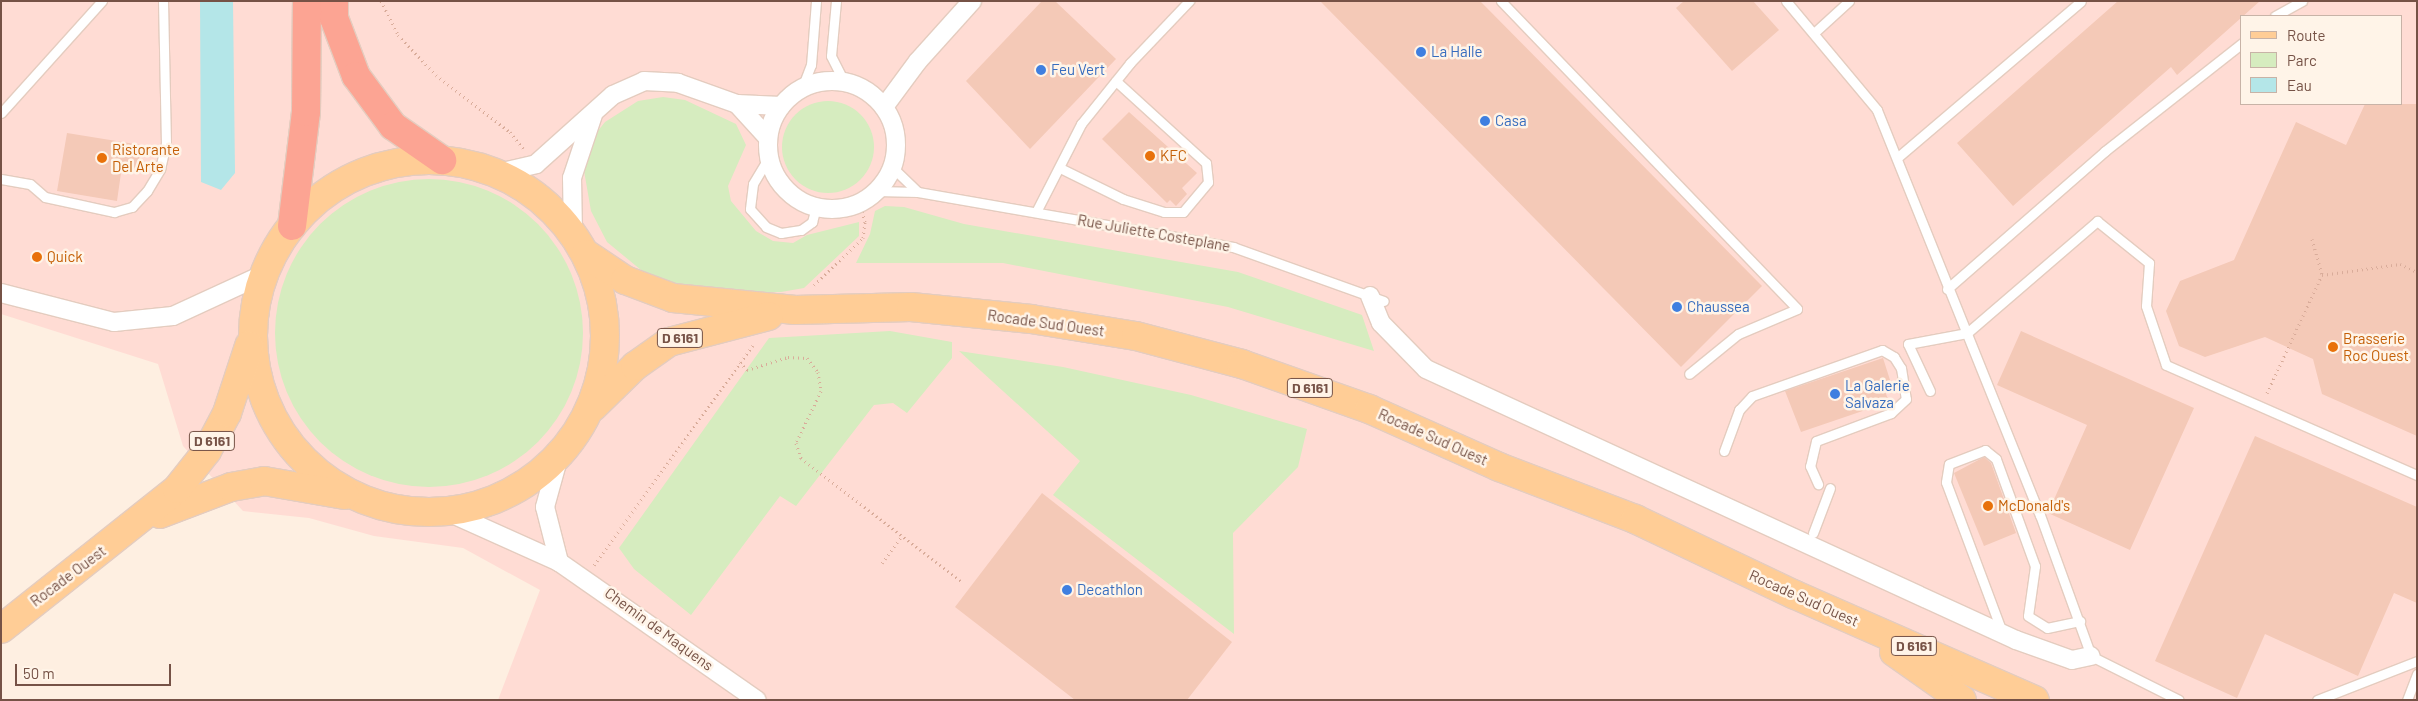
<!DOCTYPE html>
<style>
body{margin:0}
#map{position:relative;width:2418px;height:701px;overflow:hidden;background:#feefe1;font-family:Barlow,sans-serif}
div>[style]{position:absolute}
.commercial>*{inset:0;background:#ffdcd4}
.green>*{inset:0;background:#d6ecbf}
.round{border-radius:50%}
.water>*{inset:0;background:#b4e6e8}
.building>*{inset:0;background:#f4c9b7}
.path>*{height:3px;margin-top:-1.5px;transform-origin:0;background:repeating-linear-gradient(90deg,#d9ac9a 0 1px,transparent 0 5px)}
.roads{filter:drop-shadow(1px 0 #e4ccbf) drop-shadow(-1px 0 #e4ccbf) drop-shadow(0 1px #e4ccbf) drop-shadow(0 -1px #e4ccbf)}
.service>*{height:9px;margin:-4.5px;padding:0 4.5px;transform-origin:4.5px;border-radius:4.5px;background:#fff}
.minor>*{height:18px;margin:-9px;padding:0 9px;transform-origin:9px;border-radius:9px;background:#fff}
.minor>.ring{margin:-9px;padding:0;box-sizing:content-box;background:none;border:18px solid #fff;border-radius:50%}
.primary>*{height:28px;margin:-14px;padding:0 14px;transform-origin:14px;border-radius:14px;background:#ffcd96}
.primary>.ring{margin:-14px;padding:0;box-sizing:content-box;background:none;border:28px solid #ffcd96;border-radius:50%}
.motorway>*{height:28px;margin:-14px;padding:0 14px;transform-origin:14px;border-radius:14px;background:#fca493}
.dots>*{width:14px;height:14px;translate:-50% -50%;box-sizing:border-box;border:2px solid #fff4e8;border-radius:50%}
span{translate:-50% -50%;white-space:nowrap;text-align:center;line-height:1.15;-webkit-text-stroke:5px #fff4e8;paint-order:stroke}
.shield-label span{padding:1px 4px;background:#fff4e8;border:1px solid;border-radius:4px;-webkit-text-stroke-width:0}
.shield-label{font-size:14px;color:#765246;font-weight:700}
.shop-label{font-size:15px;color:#366cbe}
.left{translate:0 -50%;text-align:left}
.food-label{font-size:15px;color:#c56008}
.street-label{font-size:15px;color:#765246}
.frame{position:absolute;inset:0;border:2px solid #765246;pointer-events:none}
.legend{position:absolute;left:2240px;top:15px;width:162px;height:90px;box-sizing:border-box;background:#fff4e8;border:1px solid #c8b3a7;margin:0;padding:6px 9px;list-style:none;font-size:15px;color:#765246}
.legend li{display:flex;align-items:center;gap:10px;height:25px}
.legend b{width:25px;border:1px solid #c8b3a7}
.scale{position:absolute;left:15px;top:664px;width:156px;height:22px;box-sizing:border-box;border:2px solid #765246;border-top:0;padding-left:6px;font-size:15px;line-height:18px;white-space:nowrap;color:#765246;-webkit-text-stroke:4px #fff4e8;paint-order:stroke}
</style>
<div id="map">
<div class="commercial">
<div style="clip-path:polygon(evenodd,1px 1px,2417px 1px,2417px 700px,498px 700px,540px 590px,463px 548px,374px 536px,309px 518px,243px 511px,183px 446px,158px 364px,1px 314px,1px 1px,2242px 16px,2402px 16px,2402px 104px,2242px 104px,2242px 16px)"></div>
</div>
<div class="green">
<div style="clip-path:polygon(663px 97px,685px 100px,736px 124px,746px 145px,728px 186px,731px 201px,756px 231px,773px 241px,793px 243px,807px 235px,859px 222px,859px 236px,804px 288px,781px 292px,749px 293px,667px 285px,641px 270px,607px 242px,591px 211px,583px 165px,589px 142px,605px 122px,638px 101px)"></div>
<div class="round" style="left:782px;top:101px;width:92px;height:92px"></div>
<div class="round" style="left:275px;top:179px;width:308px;height:308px"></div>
<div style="clip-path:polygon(885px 206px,904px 207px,964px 224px,1238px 272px,1362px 315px,1374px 351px,1228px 307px,1003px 263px,856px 263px,870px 234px,875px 211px)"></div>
<div style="clip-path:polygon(890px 331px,952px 342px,952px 358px,907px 413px,893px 403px,874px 405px,796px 506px,780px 496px,691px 615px,634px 569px,619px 548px,769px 338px)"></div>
<div style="clip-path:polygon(959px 351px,1063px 367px,1191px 395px,1307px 429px,1298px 467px,1233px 533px,1234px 634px,1053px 495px,1080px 461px)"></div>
</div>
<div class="water">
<div style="clip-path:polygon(200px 1px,233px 1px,235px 173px,221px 190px,201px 182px)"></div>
</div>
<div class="building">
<div style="clip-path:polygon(1042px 1px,1055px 1px,1116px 59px,1030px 149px,966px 81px)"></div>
<div style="clip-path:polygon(1320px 1px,1480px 1px,1762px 286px,1681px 367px)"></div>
<div style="clip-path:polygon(1684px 1px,1753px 1px,1779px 30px,1732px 71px,1676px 8px)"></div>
<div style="clip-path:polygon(2118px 1px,2260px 1px,2177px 75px,2171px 67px,2013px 206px,1957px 143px)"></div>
<div style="clip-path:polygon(2365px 104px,2417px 104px,2417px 436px,2322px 394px,2313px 359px,2265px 337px,2205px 357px,2179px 346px,2166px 311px,2180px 281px,2234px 260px,2296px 122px,2346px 145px)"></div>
<div style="clip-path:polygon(1129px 112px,1197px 173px,1182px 188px,1187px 194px,1176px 206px,1170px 200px,1167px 203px,1102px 139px)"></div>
<div style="clip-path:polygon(67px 133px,141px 145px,138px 168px,122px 166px,117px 201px,57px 191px)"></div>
<div style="clip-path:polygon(2021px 331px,2194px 408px,2130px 550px,2048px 513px,2087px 425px,1997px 385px)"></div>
<div style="clip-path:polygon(1883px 358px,1890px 380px,1882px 383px,1889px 402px,1801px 432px,1785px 391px)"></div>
<div style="clip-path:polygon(2255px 436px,2417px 507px,2417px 603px,2394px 593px,2358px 676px,2265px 634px,2237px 698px,2155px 661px)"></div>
<div style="clip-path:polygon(1984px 457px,1991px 463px,2016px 533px,1984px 546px,1954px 473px)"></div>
<div style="clip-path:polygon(1042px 493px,1232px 642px,1187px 700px,1075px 700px,955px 607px)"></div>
</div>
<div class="path">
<div style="left:381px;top:1px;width:38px;rotate:63deg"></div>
<div style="left:398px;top:35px;width:55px;rotate:46.5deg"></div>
<div style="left:436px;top:75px;width:93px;rotate:37.6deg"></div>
<div style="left:510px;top:132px;width:21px;rotate:51deg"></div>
<div style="left:2312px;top:239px;width:37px;rotate:74deg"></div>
<div style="left:814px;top:285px;width:68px;rotate:-43.8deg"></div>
<div style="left:863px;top:238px;width:16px;rotate:-83deg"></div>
<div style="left:865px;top:222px;width:20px;rotate:-105deg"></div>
<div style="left:740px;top:362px;width:11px;rotate:49deg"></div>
<div style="left:747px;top:370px;width:43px;rotate:-17.6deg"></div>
<div style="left:788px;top:357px;width:19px;rotate:3deg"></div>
<div style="left:807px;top:358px;width:18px;rotate:52deg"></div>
<div style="left:818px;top:372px;width:19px;rotate:81deg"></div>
<div style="left:821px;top:391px;width:58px;rotate:115.7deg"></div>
<div style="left:796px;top:443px;width:16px;rotate:72deg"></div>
<div style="left:801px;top:458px;width:203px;rotate:37.6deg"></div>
<div style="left:2267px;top:393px;width:130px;rotate:-65deg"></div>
<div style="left:2322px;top:275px;width:79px;rotate:-8deg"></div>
<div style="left:2400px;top:264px;width:19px;rotate:25deg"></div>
<div style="left:882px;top:563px;width:34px;rotate:-54deg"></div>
<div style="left:594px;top:565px;width:271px;rotate:-54.1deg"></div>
</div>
<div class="roads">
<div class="service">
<div style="left:836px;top:1px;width:55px;rotate:95.2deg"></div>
<div style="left:831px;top:56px;width:29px;rotate:63deg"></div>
<div style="left:1501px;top:1px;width:427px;rotate:46.1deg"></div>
<div style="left:1797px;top:309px;width:64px;rotate:157deg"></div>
<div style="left:1738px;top:334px;width:63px;rotate:140.8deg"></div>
<div style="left:1786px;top:1px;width:142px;rotate:50.1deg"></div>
<div style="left:1877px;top:110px;width:437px;rotate:68.1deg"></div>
<div style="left:2040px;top:515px;width:150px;rotate:70.1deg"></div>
<div style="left:2091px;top:656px;width:98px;rotate:26.6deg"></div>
<div style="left:2275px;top:16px;width:31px;rotate:-29deg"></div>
<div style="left:1815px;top:32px;width:46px;rotate:-42.4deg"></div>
<div style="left:802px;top:88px;width:25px;rotate:-69deg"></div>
<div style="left:811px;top:65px;width:64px;rotate:-85.5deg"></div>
<div style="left:1px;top:113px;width:151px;rotate:-48deg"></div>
<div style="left:769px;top:157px;width:31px;rotate:121deg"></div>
<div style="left:753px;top:184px;width:25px;rotate:97deg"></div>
<div style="left:750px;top:209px;width:24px;rotate:48deg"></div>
<div style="left:766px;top:227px;width:16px;rotate:22deg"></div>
<div style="left:781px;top:233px;width:20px;rotate:-9deg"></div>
<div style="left:801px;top:230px;width:14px;rotate:-36deg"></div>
<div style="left:812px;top:222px;width:16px;rotate:-75deg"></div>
<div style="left:1898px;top:157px;width:240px;rotate:-40.4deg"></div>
<div style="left:892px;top:167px;width:36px;rotate:44deg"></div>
<div style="left:1060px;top:168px;width:70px;rotate:26.2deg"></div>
<div style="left:1123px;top:199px;width:43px;rotate:17.6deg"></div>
<div style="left:1164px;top:212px;width:19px"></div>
<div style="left:1183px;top:212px;width:39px;rotate:-50deg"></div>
<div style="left:1208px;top:182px;width:19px;rotate:-96deg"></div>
<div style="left:1206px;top:163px;width:122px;rotate:-137.7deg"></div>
<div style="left:1px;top:179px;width:29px;rotate:10deg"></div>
<div style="left:30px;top:184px;width:20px;rotate:41deg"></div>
<div style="left:45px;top:197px;width:71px;rotate:12.3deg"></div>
<div style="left:114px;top:212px;width:19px;rotate:-16deg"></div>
<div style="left:132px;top:207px;width:22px;rotate:-47deg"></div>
<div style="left:147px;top:191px;width:26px;rotate:-59deg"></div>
<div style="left:160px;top:169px;width:26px;rotate:-77deg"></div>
<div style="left:166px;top:144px;width:143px;rotate:-91.2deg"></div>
<div style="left:877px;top:191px;width:41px;rotate:1.4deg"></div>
<div style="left:918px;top:192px;width:320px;rotate:9.9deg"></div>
<div style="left:1233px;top:247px;width:160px;rotate:19.7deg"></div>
<div style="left:1036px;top:212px;width:99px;rotate:-62.9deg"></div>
<div style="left:1081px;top:124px;width:78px;rotate:-51.2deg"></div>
<div style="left:1130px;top:63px;width:86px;rotate:-46.4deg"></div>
<div style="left:1947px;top:289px;width:210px;rotate:-41.1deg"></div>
<div style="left:2105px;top:151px;width:174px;rotate:-38.2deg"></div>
<div style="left:1930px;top:391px;width:52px;rotate:-115.1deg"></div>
<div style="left:1908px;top:344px;width:60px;rotate:-10.6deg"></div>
<div style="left:1967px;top:333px;width:172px;rotate:-40.7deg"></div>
<div style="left:2097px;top:221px;width:67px;rotate:38.9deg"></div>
<div style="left:2149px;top:263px;width:43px;rotate:94deg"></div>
<div style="left:2146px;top:306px;width:62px;rotate:71.3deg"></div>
<div style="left:2166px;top:365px;width:274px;rotate:23.7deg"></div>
<div style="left:1724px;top:451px;width:44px;rotate:-69.9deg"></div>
<div style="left:1739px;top:410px;width:19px;rotate:-47deg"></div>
<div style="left:1752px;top:396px;width:138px;rotate:-19.5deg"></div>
<div style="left:1882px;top:350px;width:14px;rotate:30deg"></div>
<div style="left:1894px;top:357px;width:13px;rotate:58deg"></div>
<div style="left:1901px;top:368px;width:31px;rotate:81deg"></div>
<div style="left:1906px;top:399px;width:21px;rotate:137deg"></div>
<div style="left:1891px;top:413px;width:80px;rotate:159.5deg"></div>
<div style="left:1816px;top:441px;width:26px;rotate:103deg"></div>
<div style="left:1810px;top:466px;width:20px;rotate:66deg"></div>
<div style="left:1813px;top:533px;width:48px;rotate:-69.3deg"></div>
<div style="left:2002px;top:632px;width:160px;rotate:-110.5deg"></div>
<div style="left:1946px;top:482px;width:18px;rotate:-81deg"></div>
<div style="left:1949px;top:464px;width:39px;rotate:-21deg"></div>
<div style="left:1985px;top:450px;width:14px;rotate:39deg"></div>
<div style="left:1996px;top:459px;width:114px;rotate:70deg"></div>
<div style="left:2035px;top:566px;width:50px;rotate:98deg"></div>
<div style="left:2028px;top:616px;width:22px;rotate:32deg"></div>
<div style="left:2047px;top:628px;width:34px;rotate:-12deg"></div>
<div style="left:2317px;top:700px;width:107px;rotate:-21.3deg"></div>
<div style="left:2407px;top:700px;width:28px;rotate:-69deg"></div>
</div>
<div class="minor">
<div class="ring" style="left:768px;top:81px;width:110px;height:110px"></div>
<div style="left:737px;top:104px;width:46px;rotate:47.6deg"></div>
<div style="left:884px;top:107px;width:57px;rotate:-53.5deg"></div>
<div style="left:918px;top:61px;width:81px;rotate:-48deg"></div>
<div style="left:498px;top:173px;width:39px;rotate:-13deg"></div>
<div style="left:536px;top:164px;width:103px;rotate:-41.9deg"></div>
<div style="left:613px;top:95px;width:34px;rotate:-24deg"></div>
<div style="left:644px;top:81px;width:34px;rotate:3deg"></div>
<div style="left:678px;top:83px;width:63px;rotate:19.6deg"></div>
<div style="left:737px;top:104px;width:44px;rotate:2.6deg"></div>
<div style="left:573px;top:234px;width:56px;rotate:-91deg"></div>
<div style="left:572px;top:178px;width:66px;rotate:-71.6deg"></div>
<div style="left:1px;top:293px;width:117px;rotate:14.4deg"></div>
<div style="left:114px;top:322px;width:59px;rotate:-5.8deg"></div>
<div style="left:173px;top:316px;width:100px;rotate:-24.8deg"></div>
<div style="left:1370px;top:296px;width:29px;rotate:68deg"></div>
<div style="left:1381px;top:323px;width:64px;rotate:45.6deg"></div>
<div style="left:1426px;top:369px;width:649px;rotate:24.67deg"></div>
<div style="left:2016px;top:640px;width:59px;rotate:19.7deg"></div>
<div style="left:2072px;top:660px;width:19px;rotate:-12deg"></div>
<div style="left:559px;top:456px;width:53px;rotate:105.4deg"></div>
<div style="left:545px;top:507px;width:57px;rotate:75.7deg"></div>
<div style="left:448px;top:512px;width:122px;rotate:24.2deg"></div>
<div style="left:559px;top:562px;width:241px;rotate:34.9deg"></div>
</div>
<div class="primary">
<div class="ring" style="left:253px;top:160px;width:324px;height:324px"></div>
<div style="left:586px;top:254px;width:47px;rotate:33.7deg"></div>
<div style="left:625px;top:280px;width:51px;rotate:20.6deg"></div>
<div style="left:673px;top:298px;width:123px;rotate:5.6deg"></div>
<div style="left:795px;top:310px;width:116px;rotate:-1.5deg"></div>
<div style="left:911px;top:307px;width:121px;rotate:5.7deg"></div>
<div style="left:1031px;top:319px;width:106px;rotate:9.2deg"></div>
<div style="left:1136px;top:336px;width:110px;rotate:14.8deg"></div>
<div style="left:1242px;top:364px;width:135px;rotate:19.5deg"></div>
<div style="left:1369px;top:409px;width:142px;rotate:24deg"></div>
<div style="left:1499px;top:467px;width:146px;rotate:20.9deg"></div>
<div style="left:1635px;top:519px;width:175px;rotate:25.4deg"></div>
<div style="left:1793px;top:594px;width:264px;rotate:23.7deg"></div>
<div style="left:593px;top:407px;width:59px;rotate:-44.3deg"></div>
<div style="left:635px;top:366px;width:42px;rotate:-35.2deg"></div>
<div style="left:669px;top:342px;width:103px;rotate:-14.6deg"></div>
<div style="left:160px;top:514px;width:76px;rotate:-20.8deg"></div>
<div style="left:231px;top:487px;width:34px;rotate:-10deg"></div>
<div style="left:264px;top:481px;width:82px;rotate:9.8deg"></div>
<div style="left:1px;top:629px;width:225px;rotate:-38.5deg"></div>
<div style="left:177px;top:489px;width:48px;rotate:-51.7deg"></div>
<div style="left:207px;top:451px;width:43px;rotate:-62.2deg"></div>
<div style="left:227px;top:413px;width:71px;rotate:-71.8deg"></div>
<div style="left:1894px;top:652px;width:83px;rotate:35.2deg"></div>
</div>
<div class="motorway">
<div style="left:334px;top:1px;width:17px;rotate:90deg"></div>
<div style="left:334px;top:18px;width:62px;rotate:69.2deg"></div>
<div style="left:356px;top:76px;width:62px;rotate:53.5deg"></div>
<div style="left:393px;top:126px;width:60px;rotate:34.8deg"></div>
<div style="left:292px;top:226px;width:115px;rotate:-83deg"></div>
<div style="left:306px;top:112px;width:111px;rotate:-89.5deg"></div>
</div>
</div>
<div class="dots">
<div style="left:1421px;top:52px;background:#3f7fe0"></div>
<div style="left:1041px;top:70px;background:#3f7fe0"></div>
<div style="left:1485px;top:121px;background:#3f7fe0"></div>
<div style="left:1150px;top:156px;background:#e8710a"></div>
<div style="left:102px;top:158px;background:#e8710a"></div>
<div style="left:37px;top:257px;background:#e8710a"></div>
<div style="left:1677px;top:307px;background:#3f7fe0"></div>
<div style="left:2333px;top:347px;background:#e8710a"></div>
<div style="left:1835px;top:394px;background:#3f7fe0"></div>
<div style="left:1988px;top:506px;background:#e8710a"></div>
<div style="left:1067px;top:590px;background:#3f7fe0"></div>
</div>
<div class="shield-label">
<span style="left:680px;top:338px">D 6161</span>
<span style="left:1310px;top:388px">D 6161</span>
<span style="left:212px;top:441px">D 6161</span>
<span style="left:1914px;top:646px">D 6161</span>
</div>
<div class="shop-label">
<span class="left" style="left:1431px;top:52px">La Halle</span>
<span class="left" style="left:1051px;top:70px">Feu Vert</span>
<span class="left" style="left:1495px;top:121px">Casa</span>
<span class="left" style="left:1687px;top:307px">Chaussea</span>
<span class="left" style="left:1845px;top:394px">La Galerie<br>Salvaza</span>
<span class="left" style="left:1077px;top:590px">Decathlon</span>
</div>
<div class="food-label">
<span class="left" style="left:112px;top:158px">Ristorante<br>Del Arte</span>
<span class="left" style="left:1160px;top:156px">KFC</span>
<span class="left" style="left:47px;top:257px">Quick</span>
<span class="left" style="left:2343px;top:347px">Brasserie<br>Roc Ouest</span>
<span class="left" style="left:1998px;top:506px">McDonald's</span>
</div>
<div class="street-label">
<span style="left:1154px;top:233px;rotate:10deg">Rue Juliette Costeplane</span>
<span style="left:1046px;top:323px;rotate:8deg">Rocade Sud Ouest</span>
<span style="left:1433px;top:437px;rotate:24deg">Rocade Sud Ouest</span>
<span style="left:68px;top:576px;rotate:-37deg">Rocade Ouest</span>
<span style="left:1804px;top:598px;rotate:24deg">Rocade Sud Ouest</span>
<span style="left:659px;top:629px;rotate:36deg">Chemin de Maquens</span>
</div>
<div class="frame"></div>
<ul class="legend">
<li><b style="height:6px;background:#ffcd96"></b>Route</li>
<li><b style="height:14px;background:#d6ecbf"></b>Parc</li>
<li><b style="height:14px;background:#b4e6e8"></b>Eau</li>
</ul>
<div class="scale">50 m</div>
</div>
